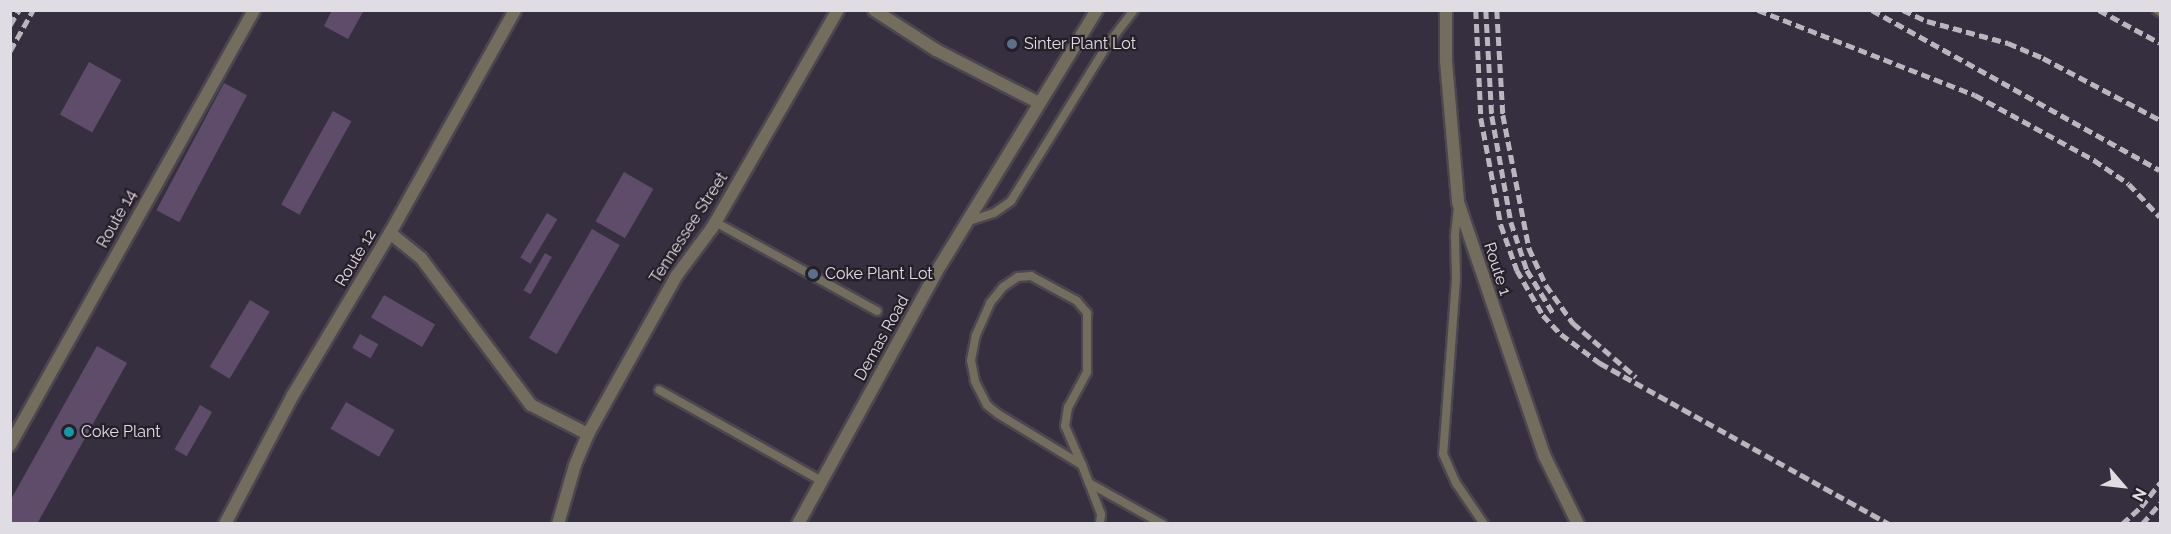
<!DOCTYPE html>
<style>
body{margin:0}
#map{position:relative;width:2171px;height:534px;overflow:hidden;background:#2f2933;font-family:Raleway,sans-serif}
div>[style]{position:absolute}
.industrial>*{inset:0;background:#362f40;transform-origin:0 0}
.building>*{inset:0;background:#5f4c6a;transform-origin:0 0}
.roads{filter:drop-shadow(2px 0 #4b464f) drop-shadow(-2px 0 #4b464f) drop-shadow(0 2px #4b464f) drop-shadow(0 -2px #4b464f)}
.service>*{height:8px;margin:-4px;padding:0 4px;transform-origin:4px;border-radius:4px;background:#726d5d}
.minor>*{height:12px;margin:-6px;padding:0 6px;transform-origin:6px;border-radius:6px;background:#726d5d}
.rail>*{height:4.5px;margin-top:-2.25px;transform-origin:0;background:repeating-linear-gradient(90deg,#bbb6be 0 9px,transparent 0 13.5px)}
.dots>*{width:16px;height:16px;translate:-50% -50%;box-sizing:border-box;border:3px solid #251f29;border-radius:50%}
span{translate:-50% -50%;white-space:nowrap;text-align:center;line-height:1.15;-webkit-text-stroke:4.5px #251f29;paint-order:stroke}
.poi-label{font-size:16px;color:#e0dce3}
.left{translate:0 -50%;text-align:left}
.street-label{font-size:16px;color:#e0dce3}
.frame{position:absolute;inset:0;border:12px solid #e0dce3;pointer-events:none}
.north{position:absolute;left:2093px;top:456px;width:60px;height:60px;-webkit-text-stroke:4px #251f29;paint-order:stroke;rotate:118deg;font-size:16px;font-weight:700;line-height:24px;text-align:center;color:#e0dce3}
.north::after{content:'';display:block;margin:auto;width:21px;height:27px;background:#e0dce3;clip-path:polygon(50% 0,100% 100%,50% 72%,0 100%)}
</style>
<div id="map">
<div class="industrial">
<div style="left:10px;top:11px;width:2150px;height:512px"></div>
</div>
<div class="building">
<div style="clip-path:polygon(332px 10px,364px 10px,348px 39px,324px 26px)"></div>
<div style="left:89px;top:62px;width:37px;height:60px;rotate:29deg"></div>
<div style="left:224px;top:83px;width:26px;height:144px;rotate:28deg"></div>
<div style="left:333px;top:111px;width:21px;height:107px;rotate:29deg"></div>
<div style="left:624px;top:172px;width:34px;height:57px;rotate:30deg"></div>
<div style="left:547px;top:213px;width:12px;height:52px;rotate:31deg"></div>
<div style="left:592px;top:229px;width:32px;height:126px;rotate:30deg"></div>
<div style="left:545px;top:253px;width:8px;height:43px;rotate:30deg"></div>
<div style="left:384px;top:295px;width:59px;height:26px;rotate:30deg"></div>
<div style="left:250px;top:300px;width:23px;height:78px;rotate:31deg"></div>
<div style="left:360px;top:334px;width:21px;height:16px;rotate:29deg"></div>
<div style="clip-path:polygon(97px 346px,127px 363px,37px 524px,10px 524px,10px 501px)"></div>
<div style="left:346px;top:402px;width:56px;height:31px;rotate:30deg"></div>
<div style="left:200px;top:405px;width:14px;height:51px;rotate:30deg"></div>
</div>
<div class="roads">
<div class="service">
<div style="left:2157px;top:10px;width:4px;rotate:34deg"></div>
<div style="left:1458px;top:206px;width:31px;rotate:96deg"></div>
<div style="left:1455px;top:237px;width:42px;rotate:88.6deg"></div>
<div style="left:1456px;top:279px;width:175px;rotate:94.2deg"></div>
<div style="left:1443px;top:454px;width:32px;rotate:66deg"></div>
<div style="left:1456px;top:483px;width:50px;rotate:55.7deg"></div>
<div style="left:715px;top:222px;width:185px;rotate:28.8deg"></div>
<div style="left:966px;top:222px;width:29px;rotate:-18deg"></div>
<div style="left:994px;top:213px;width:21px;rotate:-35deg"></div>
<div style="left:1011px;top:201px;width:185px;rotate:-58.3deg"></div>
<div style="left:1108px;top:44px;width:43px;rotate:-52.6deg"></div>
<div style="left:659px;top:390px;width:187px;rotate:29.2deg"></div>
<div style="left:1082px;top:465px;width:98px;rotate:-148.7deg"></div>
<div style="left:998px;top:414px;width:14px;rotate:-141deg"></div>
<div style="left:987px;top:405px;width:27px;rotate:-117deg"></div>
<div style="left:975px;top:381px;width:21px;rotate:-101deg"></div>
<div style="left:971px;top:360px;width:25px;rotate:-79deg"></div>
<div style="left:976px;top:335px;width:35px;rotate:-66deg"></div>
<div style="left:990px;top:303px;width:21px;rotate:-51deg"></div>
<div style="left:1003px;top:287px;width:18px;rotate:-34deg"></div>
<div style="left:1018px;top:277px;width:13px;rotate:-4deg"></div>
<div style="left:1031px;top:276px;width:52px;rotate:28.5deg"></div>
<div style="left:1077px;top:301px;width:16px;rotate:50deg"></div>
<div style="left:1087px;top:313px;width:59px;rotate:90deg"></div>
<div style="left:1087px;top:372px;width:40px;rotate:118deg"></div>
<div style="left:1068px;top:407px;width:19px;rotate:99deg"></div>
<div style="left:1065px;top:426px;width:43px;rotate:66.4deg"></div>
<div style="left:1082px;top:465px;width:53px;rotate:68.8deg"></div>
<div style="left:1101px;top:514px;width:10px;rotate:96deg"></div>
<div style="left:1089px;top:483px;width:84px;rotate:29.3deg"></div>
</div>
<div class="minor">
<div style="left:874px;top:10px;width:74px;rotate:32.8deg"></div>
<div style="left:936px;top:50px;width:116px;rotate:27.2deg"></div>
<div style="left:1446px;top:10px;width:51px;rotate:90deg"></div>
<div style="left:1446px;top:61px;width:142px;rotate:85.1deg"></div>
<div style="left:1458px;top:202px;width:267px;rotate:71.2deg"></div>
<div style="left:1544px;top:455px;width:77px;rotate:63.8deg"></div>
<div style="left:390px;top:233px;width:40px;rotate:39deg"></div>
<div style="left:421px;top:258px;width:184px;rotate:53.2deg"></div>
<div style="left:531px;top:405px;width:64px;rotate:27deg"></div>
<div style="left:10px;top:445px;width:499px;rotate:-60.7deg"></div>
<div style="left:225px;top:524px;width:146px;rotate:-62.2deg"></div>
<div style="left:293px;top:395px;width:189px;rotate:-59.1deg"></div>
<div style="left:390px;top:233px;width:256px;rotate:-60.7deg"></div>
<div style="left:558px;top:524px;width:61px;rotate:-73.9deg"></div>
<div style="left:575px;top:465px;width:34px;rotate:-67deg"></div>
<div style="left:588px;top:434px;width:182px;rotate:-60.8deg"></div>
<div style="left:677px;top:275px;width:59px;rotate:-53.3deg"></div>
<div style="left:712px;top:228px;width:252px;rotate:-60deg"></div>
<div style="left:798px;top:524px;width:294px;rotate:-61.2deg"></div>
<div style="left:940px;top:266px;width:300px;rotate:-58.5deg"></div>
</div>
</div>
<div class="rail">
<div style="left:1476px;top:10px;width:108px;rotate:87.3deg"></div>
<div style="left:1481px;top:118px;width:109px;rotate:79.4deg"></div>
<div style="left:1501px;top:225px;width:48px;rotate:70.4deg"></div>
<div style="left:1517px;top:270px;width:52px;rotate:60deg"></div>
<div style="left:1543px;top:315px;width:26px;rotate:47deg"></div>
<div style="left:1561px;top:334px;width:49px;rotate:36.6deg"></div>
<div style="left:1600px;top:363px;width:331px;rotate:29.1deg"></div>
<div style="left:1486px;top:10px;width:106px;rotate:86.8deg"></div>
<div style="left:1492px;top:116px;width:108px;rotate:79.8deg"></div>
<div style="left:1511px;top:222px;width:51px;rotate:71.6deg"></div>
<div style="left:1527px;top:270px;width:50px;rotate:58.8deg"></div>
<div style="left:1497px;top:10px;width:105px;rotate:86.7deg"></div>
<div style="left:1503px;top:115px;width:136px;rotate:78.9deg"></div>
<div style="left:1529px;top:248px;width:41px;rotate:65.3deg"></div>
<div style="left:1546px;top:285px;width:47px;rotate:54.6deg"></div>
<div style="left:1573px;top:323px;width:83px;rotate:40.6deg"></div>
<div style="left:1758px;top:10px;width:233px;rotate:21.4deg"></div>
<div style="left:1975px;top:95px;width:136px;rotate:28.6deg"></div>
<div style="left:2094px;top:160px;width:42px;rotate:34.4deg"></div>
<div style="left:2129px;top:184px;width:45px;rotate:46.8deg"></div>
<div style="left:1872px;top:10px;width:329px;rotate:29.1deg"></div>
<div style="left:1903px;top:10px;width:26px;rotate:25deg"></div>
<div style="left:1927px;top:21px;width:84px;rotate:15.2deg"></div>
<div style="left:2008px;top:43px;width:38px;rotate:23deg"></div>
<div style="left:2043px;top:58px;width:132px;rotate:27.9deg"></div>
<div style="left:2099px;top:10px;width:69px;rotate:28.4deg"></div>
<div style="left:10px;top:25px;width:17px;rotate:-59deg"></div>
<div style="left:10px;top:51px;width:47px;rotate:-60.7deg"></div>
<div style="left:2122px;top:524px;width:25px;rotate:-42deg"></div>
<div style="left:2141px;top:507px;width:31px;rotate:-52deg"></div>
<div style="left:2142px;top:524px;width:28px;rotate:-49deg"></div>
</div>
<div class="dots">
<div style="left:1012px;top:44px;background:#5c6f8a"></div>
<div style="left:813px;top:274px;background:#5c6f8a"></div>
<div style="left:69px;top:432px;background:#0f9aa8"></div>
</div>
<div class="poi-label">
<span class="left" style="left:1024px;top:44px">Sinter Plant Lot</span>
<span class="left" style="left:825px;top:274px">Coke Plant Lot</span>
<span class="left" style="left:81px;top:432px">Coke Plant</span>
</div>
<div class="street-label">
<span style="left:117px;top:219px;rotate:-61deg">Route 14</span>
<span style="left:689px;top:228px;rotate:-57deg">Tennessee Street</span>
<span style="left:356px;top:258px;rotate:-59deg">Route 12</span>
<span style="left:1497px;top:269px;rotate:72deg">Route 1</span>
<span style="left:882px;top:338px;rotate:-61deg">Demas Road</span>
</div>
<div class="frame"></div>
<div class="north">N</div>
</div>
